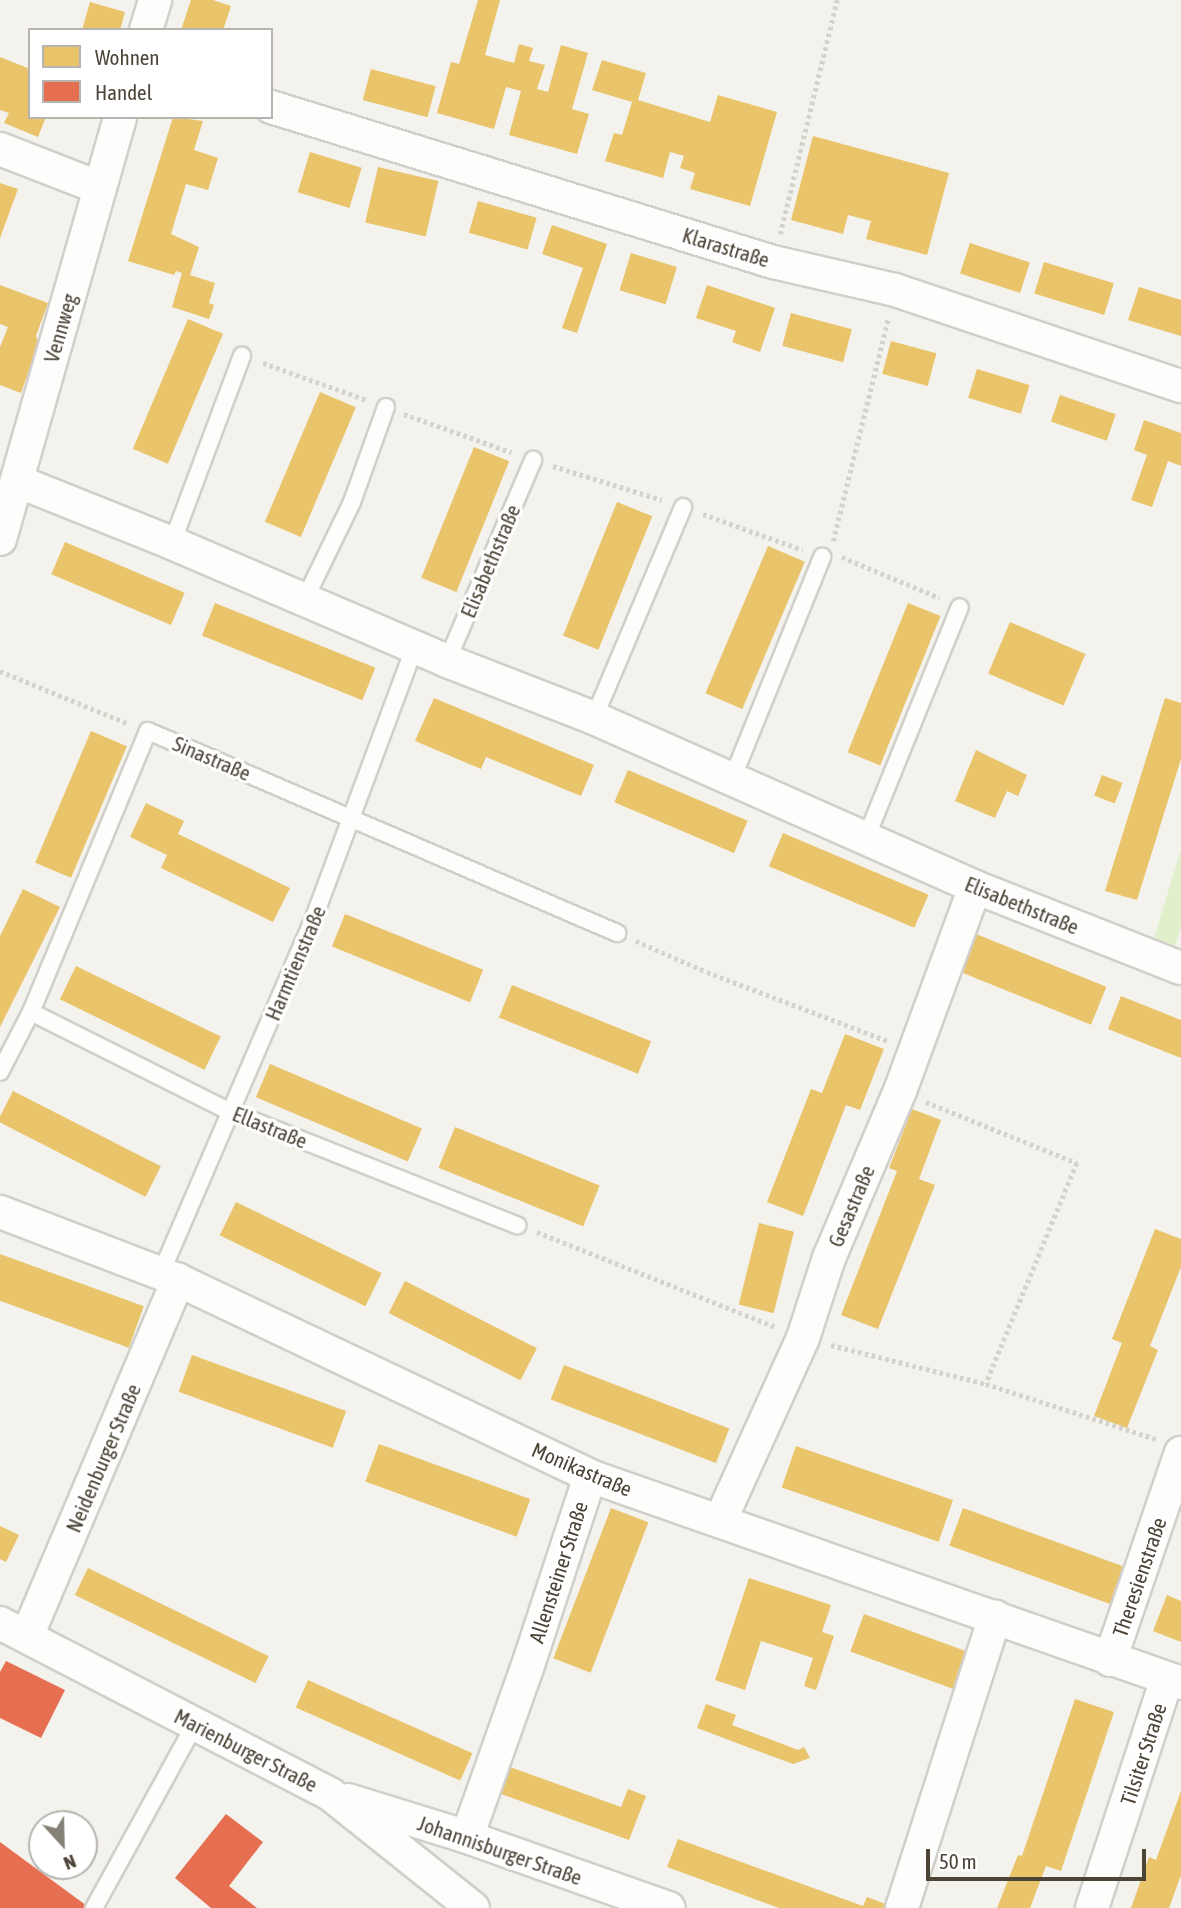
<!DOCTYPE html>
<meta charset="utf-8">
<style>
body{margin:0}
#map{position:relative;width:1181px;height:1908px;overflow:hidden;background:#f3f2ed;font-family:"Asap Condensed",sans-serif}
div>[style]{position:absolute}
.green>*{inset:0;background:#e0f0cb}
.homes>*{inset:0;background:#e9c46a;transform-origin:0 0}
.shops>*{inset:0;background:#e76f51}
.path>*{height:4.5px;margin-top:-2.25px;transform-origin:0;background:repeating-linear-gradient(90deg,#d3d2cb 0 3.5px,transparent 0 7px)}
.roads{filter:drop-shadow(2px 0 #d1cfca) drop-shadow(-2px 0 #d1cfca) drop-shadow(0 2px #d1cfca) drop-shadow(0 -2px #d1cfca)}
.service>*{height:16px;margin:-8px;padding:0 8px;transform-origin:8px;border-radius:8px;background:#fdfdfc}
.minor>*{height:32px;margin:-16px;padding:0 16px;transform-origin:16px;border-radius:16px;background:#fdfdfc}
span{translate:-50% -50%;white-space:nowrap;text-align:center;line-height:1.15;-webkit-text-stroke:7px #fff;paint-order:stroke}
.street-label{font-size:21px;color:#4c4437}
.legend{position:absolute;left:28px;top:28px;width:245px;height:91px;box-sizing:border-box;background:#fff;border:2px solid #b7b4af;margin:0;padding:9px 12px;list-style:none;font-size:21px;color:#4c4437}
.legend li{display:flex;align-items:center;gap:14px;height:35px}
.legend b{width:35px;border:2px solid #b7b4af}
.north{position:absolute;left:28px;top:1810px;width:70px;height:70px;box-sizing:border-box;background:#fff;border:2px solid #b7b4af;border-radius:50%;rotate:158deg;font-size:19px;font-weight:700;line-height:28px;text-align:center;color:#4c4437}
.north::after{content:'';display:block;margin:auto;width:24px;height:32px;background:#868177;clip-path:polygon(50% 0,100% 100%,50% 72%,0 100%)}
.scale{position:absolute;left:926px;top:1849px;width:220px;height:32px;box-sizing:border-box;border:4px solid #4c4437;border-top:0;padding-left:9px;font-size:21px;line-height:24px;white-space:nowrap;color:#4c4437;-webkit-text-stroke:5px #fff;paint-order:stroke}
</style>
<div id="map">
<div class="green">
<div style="clip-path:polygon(1181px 849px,1181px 926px,1175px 947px,1154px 938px)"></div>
</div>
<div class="homes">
<div style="clip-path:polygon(191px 0,213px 0,231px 6px,223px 30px,181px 30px)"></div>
<div style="clip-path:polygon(478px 0,500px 0,485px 55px,514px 63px,519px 44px,533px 48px,529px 61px,545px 65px,537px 89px,548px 92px,561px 45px,588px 53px,572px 109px,589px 114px,577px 154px,509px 135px,521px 91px,506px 87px,494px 129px,437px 113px,451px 62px,459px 64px)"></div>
<div style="clip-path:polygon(90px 2px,125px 12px,120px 30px,82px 30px)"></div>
<div style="clip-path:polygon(0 57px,30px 69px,30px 117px,46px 117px,38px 137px,4px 123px,9px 113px,0 110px)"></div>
<div style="clip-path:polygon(602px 60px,646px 73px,638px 100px,710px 122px,718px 95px,777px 112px,750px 206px,690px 189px,695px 173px,680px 168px,684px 156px,670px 152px,663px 178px,605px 161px,614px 133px,622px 135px,632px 102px,592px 90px)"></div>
<div style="left:371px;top:69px;width:67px;height:32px;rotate:15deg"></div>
<div style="clip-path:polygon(173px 117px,203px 121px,194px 150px,218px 158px,208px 190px,186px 184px,171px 234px,199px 247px,190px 275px,215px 283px,209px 303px,214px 305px,209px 319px,172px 307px,182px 273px,176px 271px,174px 275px,128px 261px)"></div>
<div style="clip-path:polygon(813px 136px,949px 173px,927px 255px,866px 239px,871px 221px,848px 215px,843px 234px,791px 220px)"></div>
<div style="left:310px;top:152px;width:54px;height:42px;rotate:17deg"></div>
<div style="left:378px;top:167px;width:62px;height:57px;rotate:13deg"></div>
<div style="clip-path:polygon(0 183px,18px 189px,0 238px)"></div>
<div style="left:478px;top:201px;width:61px;height:33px;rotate:16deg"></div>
<div style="clip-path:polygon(552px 225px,607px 244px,577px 333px,562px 328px,583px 268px,542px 254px)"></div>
<div style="left:970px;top:243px;width:63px;height:32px;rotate:18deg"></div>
<div style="left:631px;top:253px;width:48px;height:39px;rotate:17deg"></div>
<div style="left:1044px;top:262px;width:73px;height:33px;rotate:17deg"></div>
<div style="clip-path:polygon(0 285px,48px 303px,36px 336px,39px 343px,21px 393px,0 385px,0 347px,8px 327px,0 324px)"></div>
<div style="clip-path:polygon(707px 285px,775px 308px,760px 352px,732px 342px,736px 331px,696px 318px)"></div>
<div style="clip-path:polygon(1139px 287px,1181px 300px,1181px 336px,1128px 320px)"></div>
<div style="left:791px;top:313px;width:63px;height:34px;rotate:15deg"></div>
<div style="left:188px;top:319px;width:38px;height:141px;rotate:23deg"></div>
<div style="left:891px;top:341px;width:47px;height:34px;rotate:15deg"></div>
<div style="left:977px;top:369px;width:55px;height:30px;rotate:17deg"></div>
<div style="left:320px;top:392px;width:39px;height:141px;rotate:23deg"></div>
<div style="left:1060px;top:395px;width:59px;height:28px;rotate:19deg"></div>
<div style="clip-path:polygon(1144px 420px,1181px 433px,1181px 466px,1168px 461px,1152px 507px,1131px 500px,1147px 455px,1134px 450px)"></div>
<div style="left:474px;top:447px;width:38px;height:141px;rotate:22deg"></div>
<div style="left:617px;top:502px;width:38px;height:144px;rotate:22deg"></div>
<div style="left:65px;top:542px;width:130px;height:35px;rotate:23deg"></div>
<div style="left:768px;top:546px;width:40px;height:160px;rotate:23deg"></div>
<div style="left:215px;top:603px;width:173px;height:35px;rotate:22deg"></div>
<div style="left:908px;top:603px;width:35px;height:161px;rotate:22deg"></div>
<div style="left:1010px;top:622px;width:82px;height:56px;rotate:23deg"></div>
<div style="clip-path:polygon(434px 698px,594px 765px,581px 796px,486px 757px,481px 769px,415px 741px)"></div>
<div style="clip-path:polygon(1165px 698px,1181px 703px,1181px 759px,1137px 900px,1105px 891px)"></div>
<div style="left:91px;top:731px;width:39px;height:143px;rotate:23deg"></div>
<div style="clip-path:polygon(976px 750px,1027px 775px,1018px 796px,1007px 791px,995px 818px,955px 801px)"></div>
<div style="left:628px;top:770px;width:130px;height:35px;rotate:23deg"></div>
<div style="left:1102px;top:775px;width:22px;height:22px;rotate:21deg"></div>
<div style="clip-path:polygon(146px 803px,184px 821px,178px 834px,290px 888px,273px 922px,161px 868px,167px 855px,130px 837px)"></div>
<div style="left:783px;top:833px;width:158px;height:36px;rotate:23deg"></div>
<div style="clip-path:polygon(23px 889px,60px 907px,0 1027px,0 936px)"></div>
<div style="left:345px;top:914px;width:149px;height:35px;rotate:22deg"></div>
<div style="left:971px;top:932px;width:146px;height:41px;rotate:22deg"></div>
<div style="left:76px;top:966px;width:161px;height:37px;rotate:26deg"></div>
<div style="left:512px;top:985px;width:150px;height:35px;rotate:22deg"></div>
<div style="clip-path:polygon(1121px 996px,1181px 1020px,1181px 1058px,1108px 1029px)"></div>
<div style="clip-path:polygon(845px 1034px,884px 1049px,860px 1110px,846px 1105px,803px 1216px,767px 1202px,811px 1089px,822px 1093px)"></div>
<div style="left:270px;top:1064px;width:165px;height:36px;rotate:23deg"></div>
<div style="left:13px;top:1091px;width:166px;height:34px;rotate:27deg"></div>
<div style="clip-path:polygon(912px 1109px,941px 1120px,919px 1179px,935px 1185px,878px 1329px,841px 1315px,897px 1171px,889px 1168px)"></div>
<div style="left:455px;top:1127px;width:156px;height:44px;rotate:22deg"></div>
<div style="left:236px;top:1202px;width:162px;height:37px;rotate:26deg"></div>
<div style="left:759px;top:1223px;width:36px;height:84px;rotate:14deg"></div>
<div style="clip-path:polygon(1155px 1229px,1181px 1239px,1181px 1267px,1150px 1346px,1158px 1350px,1127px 1428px,1094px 1416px,1122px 1343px,1112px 1339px)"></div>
<div style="left:0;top:1254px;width:153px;height:44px;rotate:20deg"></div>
<div style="left:405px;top:1281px;width:148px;height:36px;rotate:27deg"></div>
<div style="left:192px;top:1355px;width:164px;height:39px;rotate:20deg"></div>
<div style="left:564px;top:1365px;width:177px;height:37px;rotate:21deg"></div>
<div style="left:379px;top:1444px;width:161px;height:40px;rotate:20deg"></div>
<div style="left:796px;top:1446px;width:166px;height:44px;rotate:19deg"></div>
<div style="left:611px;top:1508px;width:40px;height:161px;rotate:21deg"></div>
<div style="left:963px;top:1508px;width:179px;height:40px;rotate:20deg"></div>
<div style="clip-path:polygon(0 1526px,19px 1535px,6px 1562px,0 1559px)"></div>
<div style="left:88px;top:1568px;width:201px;height:30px;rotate:26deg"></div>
<div style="clip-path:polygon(749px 1578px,831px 1605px,822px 1632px,834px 1636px,816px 1690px,804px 1686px,813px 1658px,761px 1641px,745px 1690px,715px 1680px)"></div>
<div style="clip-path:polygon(1167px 1595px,1181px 1601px,1181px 1642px,1153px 1631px)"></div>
<div style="left:864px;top:1614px;width:117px;height:40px;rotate:20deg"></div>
<div style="left:308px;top:1680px;width:180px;height:30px;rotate:24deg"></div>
<div style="clip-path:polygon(1075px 1699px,1114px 1712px,1061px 1871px,1046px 1866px,1030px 1908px,997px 1908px,1018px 1855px,1022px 1856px)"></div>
<div style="clip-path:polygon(706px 1704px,736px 1715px,732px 1725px,798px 1750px,804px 1747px,810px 1758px,793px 1764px,697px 1728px)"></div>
<div style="clip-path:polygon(510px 1767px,621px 1807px,628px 1789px,646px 1796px,629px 1840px,501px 1794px)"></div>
<div style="clip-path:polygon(1181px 1791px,1181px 1875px,1169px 1908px,1131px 1908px,1149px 1857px,1156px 1860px)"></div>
<div style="clip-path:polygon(678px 1839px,863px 1906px,867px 1897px,888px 1905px,887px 1908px,779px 1908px,667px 1867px)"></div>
</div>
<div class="shops">
<div style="clip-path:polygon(6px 1661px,65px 1690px,41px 1738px,0 1718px,0 1672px)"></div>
<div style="clip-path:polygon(226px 1814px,263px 1842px,229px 1886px,257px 1908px,211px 1908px,175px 1878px)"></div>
<div style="clip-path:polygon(0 1842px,87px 1906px,85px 1908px,0 1908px)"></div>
</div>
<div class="path">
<div style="left:780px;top:234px;width:241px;rotate:-76.3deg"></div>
<div style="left:263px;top:363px;width:110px;rotate:19.6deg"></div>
<div style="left:404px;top:414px;width:114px;rotate:19.6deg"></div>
<div style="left:553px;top:466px;width:114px;rotate:17.3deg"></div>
<div style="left:703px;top:514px;width:106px;rotate:19.8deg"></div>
<div style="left:833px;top:541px;width:230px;rotate:-76.1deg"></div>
<div style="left:842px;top:557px;width:106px;rotate:22.7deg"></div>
<div style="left:0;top:671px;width:137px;rotate:22.3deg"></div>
<div style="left:636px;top:941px;width:77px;rotate:23.6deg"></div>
<div style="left:707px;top:972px;width:194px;rotate:20.9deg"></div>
<div style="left:926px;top:1102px;width:163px;rotate:22deg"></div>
<div style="left:1077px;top:1163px;width:239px;rotate:112.4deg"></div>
<div style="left:986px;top:1384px;width:179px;rotate:17.9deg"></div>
<div style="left:537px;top:1232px;width:257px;rotate:21.7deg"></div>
<div style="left:831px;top:1345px;width:160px;rotate:14.1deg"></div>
</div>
<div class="roads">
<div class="service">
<div style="left:172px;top:543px;width:200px;rotate:-69.5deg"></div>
<div style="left:305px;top:599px;width:108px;rotate:-64.1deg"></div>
<div style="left:352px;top:502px;width:101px;rotate:-70.3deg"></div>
<div style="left:447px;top:661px;width:219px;rotate:-66.8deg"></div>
<div style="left:594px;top:718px;width:229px;rotate:-67.1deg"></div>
<div style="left:732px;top:779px;width:240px;rotate:-67.9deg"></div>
<div style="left:866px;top:838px;width:249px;rotate:-67.9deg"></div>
<div style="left:31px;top:1012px;width:224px;rotate:26.6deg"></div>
<div style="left:231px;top:1112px;width:308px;rotate:21.6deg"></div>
<div style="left:0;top:1072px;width:68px;rotate:-62.7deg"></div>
<div style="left:31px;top:1012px;width:304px;rotate:-67.4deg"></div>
<div style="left:148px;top:731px;width:511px;rotate:23.3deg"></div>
<div style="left:161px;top:1273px;width:381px;rotate:-66.7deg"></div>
<div style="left:312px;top:923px;width:293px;rotate:-69.6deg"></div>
<div style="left:94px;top:1908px;width:210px;rotate:-61.2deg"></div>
</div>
<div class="minor">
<div style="left:146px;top:30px;width:31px;rotate:-73deg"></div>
<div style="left:271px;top:107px;width:525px;rotate:17.16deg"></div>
<div style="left:773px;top:262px;width:125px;rotate:12.9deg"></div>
<div style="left:895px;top:290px;width:302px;rotate:18.6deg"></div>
<div style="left:0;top:149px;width:107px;rotate:21.3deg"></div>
<div style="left:17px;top:481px;width:167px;rotate:21.8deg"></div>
<div style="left:172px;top:543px;width:299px;rotate:23.2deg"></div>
<div style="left:447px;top:661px;width:158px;rotate:21.2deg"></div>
<div style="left:594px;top:718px;width:417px;rotate:23.9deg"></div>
<div style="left:975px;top:887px;width:221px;rotate:21.5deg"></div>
<div style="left:0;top:539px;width:439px;rotate:-74.1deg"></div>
<div style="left:0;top:1212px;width:191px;rotate:20.9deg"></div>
<div style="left:178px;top:1280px;width:456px;rotate:25.4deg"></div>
<div style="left:590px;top:1476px;width:626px;rotate:19.3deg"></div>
<div style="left:720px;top:1521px;width:201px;rotate:-65.6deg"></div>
<div style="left:803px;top:1338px;width:84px;rotate:-72deg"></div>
<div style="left:829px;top:1258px;width:181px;rotate:-67deg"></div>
<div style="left:900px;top:1091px;width:217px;rotate:-69.8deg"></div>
<div style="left:0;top:1623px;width:372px;rotate:27.4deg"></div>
<div style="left:330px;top:1794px;width:183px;rotate:38.6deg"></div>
<div style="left:27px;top:1636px;width:387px;rotate:-67deg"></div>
<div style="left:1110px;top:1660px;width:219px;rotate:-71.1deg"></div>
<div style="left:348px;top:1800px;width:121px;rotate:17.2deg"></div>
<div style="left:464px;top:1836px;width:217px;rotate:19.4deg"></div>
<div style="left:464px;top:1836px;width:15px;rotate:-58deg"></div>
<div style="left:472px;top:1823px;width:164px;rotate:-70.5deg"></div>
<div style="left:527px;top:1668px;width:202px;rotate:-71.8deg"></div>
<div style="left:902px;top:1908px;width:306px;rotate:-72.3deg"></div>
<div style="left:1092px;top:1908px;width:241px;rotate:-71.9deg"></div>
</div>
</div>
<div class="street-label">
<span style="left:726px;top:247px;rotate:17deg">Klarastraße</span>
<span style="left:60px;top:328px;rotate:-74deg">Vennweg</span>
<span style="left:490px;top:561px;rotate:-67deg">Elisabethstraße</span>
<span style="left:212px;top:758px;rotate:23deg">Sinastraße</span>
<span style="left:1022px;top:905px;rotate:22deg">Elisabethstraße</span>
<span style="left:295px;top:963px;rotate:-67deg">Harmtienstraße</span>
<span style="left:270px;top:1127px;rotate:22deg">Ellastraße</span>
<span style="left:851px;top:1206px;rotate:-67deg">Gesastraße</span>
<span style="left:103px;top:1458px;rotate:-67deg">Neidenburger Straße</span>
<span style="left:582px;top:1469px;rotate:23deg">Monikastraße</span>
<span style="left:558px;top:1572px;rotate:-72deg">Allensteiner Straße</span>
<span style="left:1139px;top:1577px;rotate:-71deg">Theresienstraße</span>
<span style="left:246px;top:1750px;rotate:27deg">Marienburger Straße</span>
<span style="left:1143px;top:1754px;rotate:-72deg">Tilsiter Straße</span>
<span style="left:500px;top:1850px;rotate:19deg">Johannisburger Straße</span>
</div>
<ul class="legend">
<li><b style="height:19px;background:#e9c46a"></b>Wohnen</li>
<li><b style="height:19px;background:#e76f51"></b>Handel</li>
</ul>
<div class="north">N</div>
<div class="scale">50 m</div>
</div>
